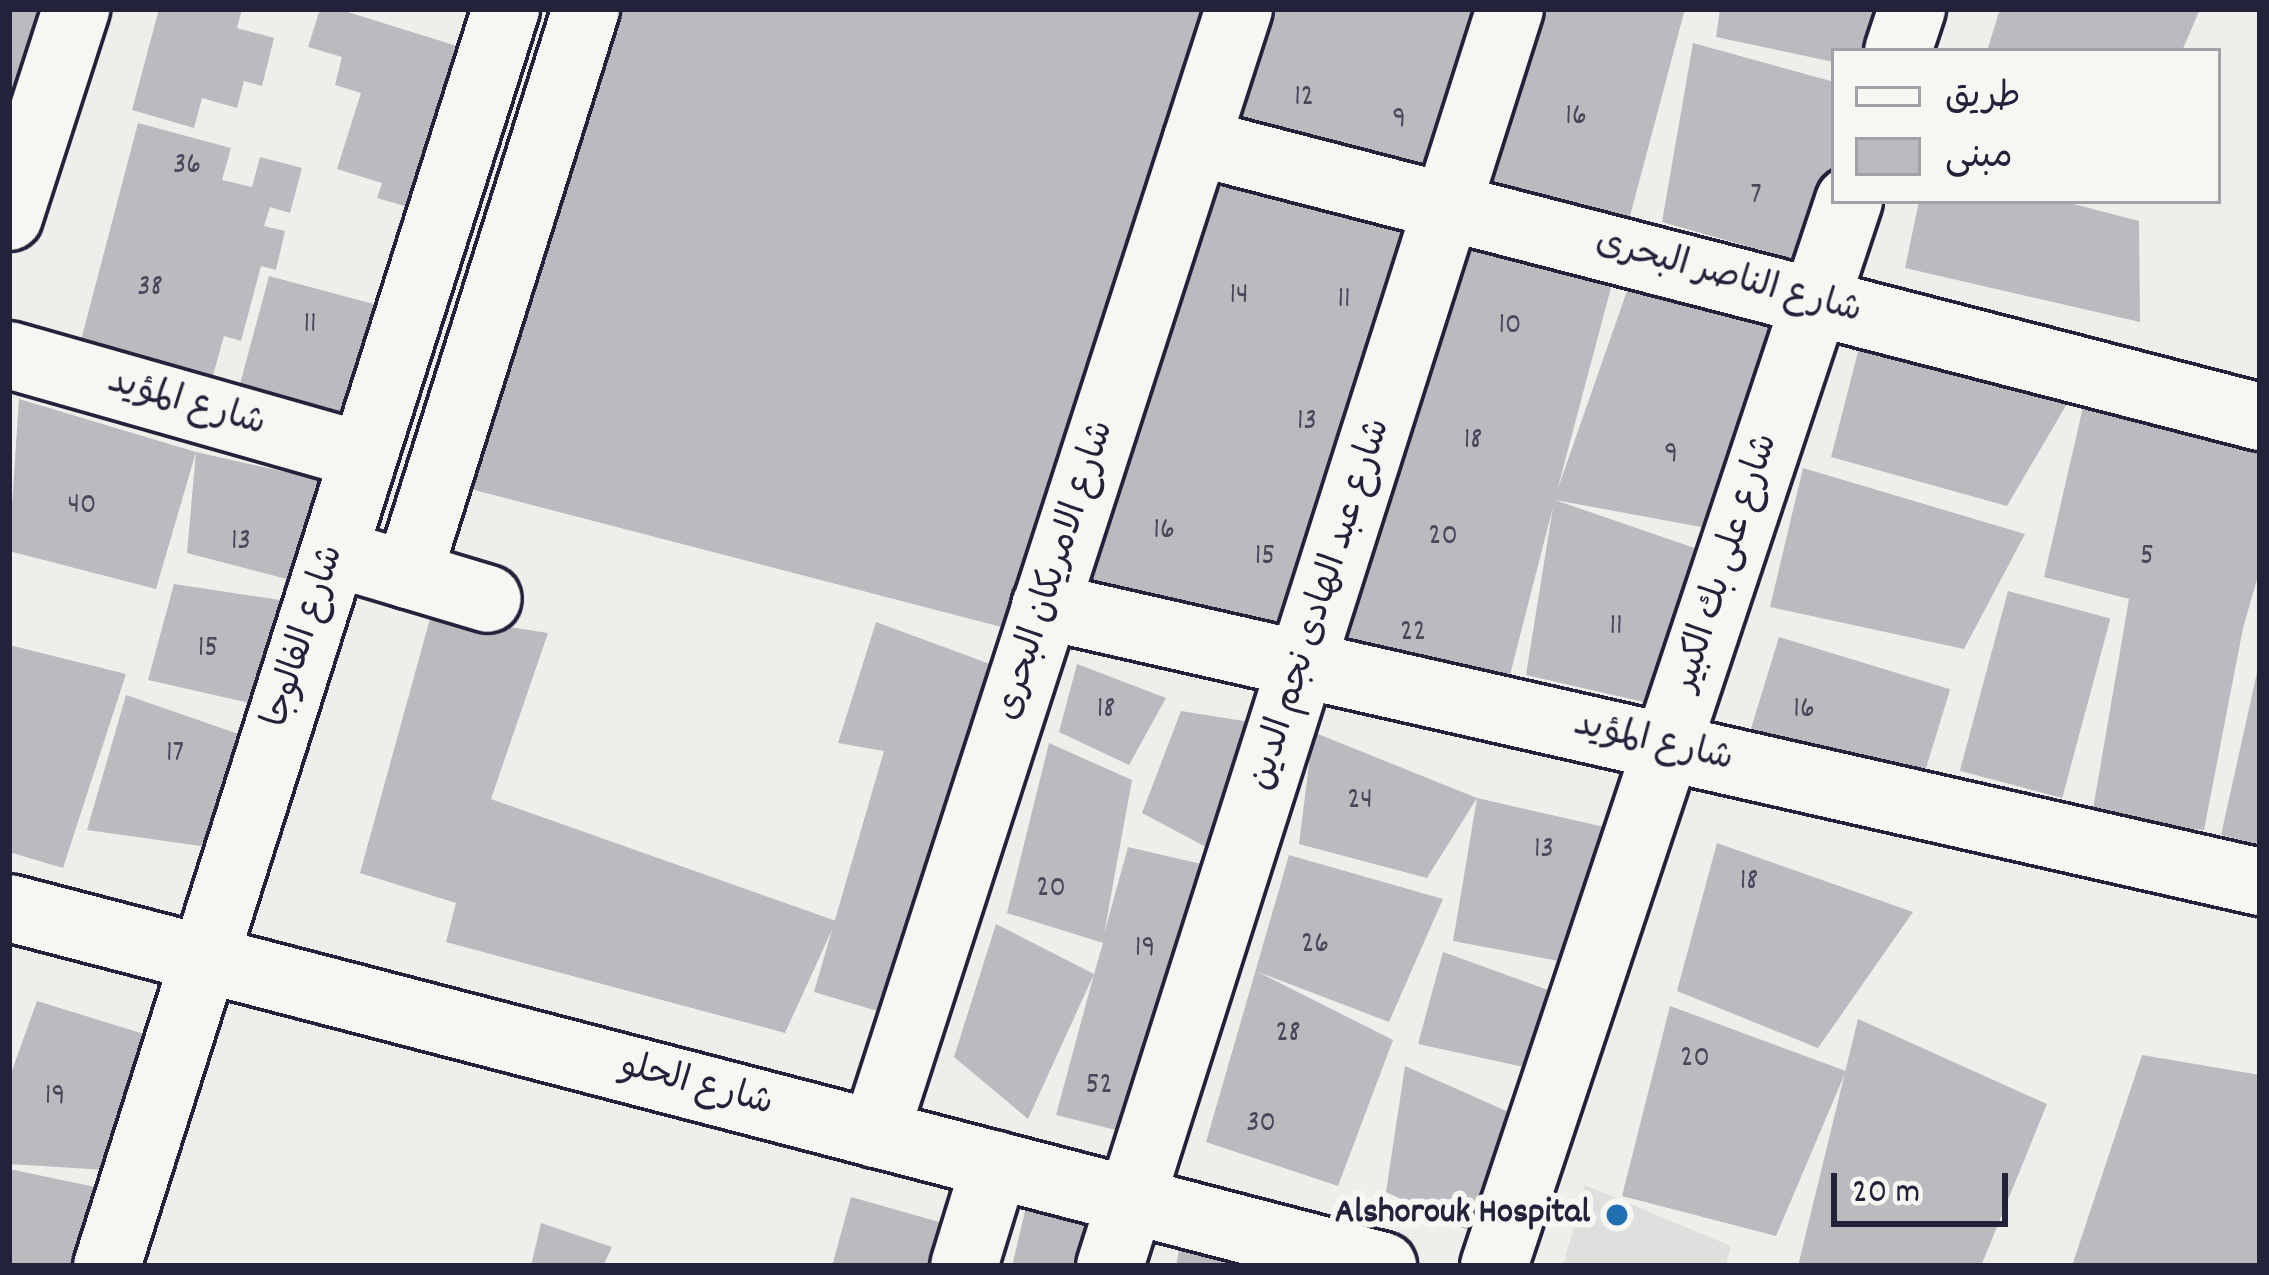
<!DOCTYPE html>
<meta charset="utf-8">
<style>
body{margin:0}
#map{position:relative;width:2269px;height:1275px;overflow:hidden;background:#eeeeeb;font-family:Dekko,"Playpen Sans Arabic",sans-serif}
div>[style]{position:absolute}
.built>*{inset:0;background:#dfdfde}
.building>*{inset:0;background:#bbbbbf;transform-origin:0 0}
.roads{filter:drop-shadow(3px 0 #22223b) drop-shadow(-3px 0 #22223b) drop-shadow(0 3px #22223b) drop-shadow(0 -3px #22223b)}
.minor>*{height:66px;margin:-33px;padding:0 33px;transform-origin:33px;border-radius:33px;background:#f6f6f2}
.dots>*{width:33px;height:33px;translate:-50% -50%;box-sizing:border-box;border:6px solid #f6f6f2;border-radius:50%}
span{translate:-50% -50%;white-space:nowrap;text-align:center;line-height:1.15;-webkit-text-stroke:12px #f6f6f2;paint-order:stroke}
.number-label{font-size:30px;color:#48485c}
.number-label span{-webkit-text-stroke-width:0}
.street-label{font-size:36px;color:#22223b}
.poi-label{font-size:36px;color:#22223b;font-weight:700}
.right{translate:-100% -50%;text-align:right}
.frame{position:absolute;inset:0;border:12px solid #22223b;pointer-events:none}
.legend{position:absolute;left:1831px;top:48px;width:390px;height:156px;box-sizing:border-box;background:#f6f6f2;border:3px solid #a1a1a9;margin:0;padding:15px 21px;list-style:none;font-size:36px;color:#22223b}
.legend li{display:flex;align-items:center;gap:24px;height:60px}
.legend b{width:60px;border:3px solid #a1a1a9}
.scale{position:absolute;left:1831px;top:1173px;width:177px;height:54px;box-sizing:border-box;border:6px solid #22223b;border-top:0;padding-left:15px;font-size:36px;line-height:42px;white-space:nowrap;color:#22223b;-webkit-text-stroke:9px #f6f6f2;paint-order:stroke}
</style>
<div id="map">
<div class="built">
<div style="clip-path:polygon(1585px 1185px,1731px 1246px,1725px 1266px,1563px 1266px)"></div>
</div>
<div class="building">
<div style="clip-path:polygon(9px 9px,52px 9px,9px 129px)"></div>
<div style="clip-path:polygon(159px 9px,242px 9px,237px 28px,274px 38px,262px 86px,244px 81px,237px 108px,202px 98px,194px 128px,132px 110px)"></div>
<div style="clip-path:polygon(320px 9px,338px 9px,473px 51px,425px 212px,377px 198px,382px 183px,337px 169px,361px 93px,335px 85px,342px 57px,308px 47px)"></div>
<div style="clip-path:polygon(593px 9px,1211px 9px,1013px 630px,455px 485px)"></div>
<div style="clip-path:polygon(1242px 9px,1685px 9px,1557px 491px,1628px 288px,1787px 328px,1723px 531px,1555px 500px,1712px 554px,1661px 706px,1526px 675px,1553px 507px,1501px 710px,1061px 610px)"></div>
<div style="clip-path:polygon(1720px 9px,1900px 9px,1877px 51px,1834px 51px,1834px 62px,1716px 37px)"></div>
<div style="clip-path:polygon(2000px 9px,2200px 9px,2182px 51px,1987px 51px)"></div>
<div style="clip-path:polygon(1693px 43px,1834px 82px,1834px 176px,1803px 262px,1662px 222px)"></div>
<div style="clip-path:polygon(138px 123px,231px 148px,222px 180px,252px 187px,260px 157px,302px 168px,290px 213px,270px 207px,264px 226px,285px 231px,276px 270px,261px 266px,241px 341px,224px 336px,212px 379px,80px 344px)"></div>
<div style="clip-path:polygon(1919px 201px,2062px 201px,2139px 221px,2140px 322px,1905px 268px)"></div>
<div style="left:269px;top:276px;width:115px;height:122px;rotate:15deg"></div>
<div style="clip-path:polygon(1861px 340px,2071px 397px,2007px 506px,1831px 457px)"></div>
<div style="clip-path:polygon(2086px 394px,2260px 448px,2260px 569px,2243px 628px,2204px 830px,2091px 821px,2129px 599px,2044px 577px)"></div>
<div style="clip-path:polygon(19px 399px,196px 452px,353px 487px,302px 583px,187px 553px,196px 452px,156px 589px,9px 551px)"></div>
<div style="clip-path:polygon(1803px 468px,2025px 534px,1964px 649px,1770px 607px)"></div>
<div style="clip-path:polygon(174px 584px,293px 602px,254px 704px,148px 680px)"></div>
<div style="left:2008px;top:591px;width:106px;height:186px;rotate:15deg"></div>
<div style="clip-path:polygon(431px 615px,548px 633px,491px 799px,836px 921px,785px 1033px,446px 942px,456px 903px,360px 873px)"></div>
<div style="clip-path:polygon(876px 622px,998px 667px,894px 1016px,814px 992px,884px 751px,838px 743px)"></div>
<div style="left:1779px;top:637px;width:179px;height:109px;rotate:17deg"></div>
<div style="clip-path:polygon(9px 645px,126px 674px,63px 868px,9px 852px)"></div>
<div style="clip-path:polygon(1077px 664px,1166px 698px,1129px 765px,1059px 732px)"></div>
<div style="clip-path:polygon(2258px 668px,2260px 668px,2260px 845px,2221px 835px)"></div>
<div style="clip-path:polygon(126px 695px,253px 739px,215px 848px,87px 830px)"></div>
<div style="clip-path:polygon(1181px 711px,1313px 732px,1266px 879px,1142px 813px)"></div>
<div style="clip-path:polygon(1313px 732px,1477px 798px,1622px 831px,1575px 964px,1453px 941px,1477px 798px,1427px 878px,1299px 844px)"></div>
<div style="clip-path:polygon(1049px 743px,1132px 780px,1104px 934px,1128px 847px,1266px 879px,1183px 1147px,1056px 1115px,1094px 974px,1028px 1119px,954px 1057px,996px 924px,1094px 974px,1103px 943px,1007px 913px)"></div>
<div style="clip-path:polygon(1717px 843px,1913px 912px,1818px 1048px,1677px 991px)"></div>
<div style="clip-path:polygon(1289px 855px,1443px 899px,1389px 1022px,1258px 972px,1393px 1040px,1338px 1186px,1206px 1142px)"></div>
<div style="clip-path:polygon(1443px 952px,1581px 1002px,1533px 1069px,1418px 1044px)"></div>
<div style="clip-path:polygon(37px 1001px,157px 1038px,106px 1170px,9px 1164px,9px 1079px)"></div>
<div style="clip-path:polygon(1670px 1006px,1846px 1071px,1776px 1236px,1622px 1196px)"></div>
<div style="clip-path:polygon(1858px 1019px,2047px 1104px,1981px 1266px,1798px 1266px)"></div>
<div style="clip-path:polygon(2142px 1055px,2260px 1075px,2260px 1266px,2072px 1266px)"></div>
<div style="clip-path:polygon(1405px 1066px,1540px 1126px,1478px 1235px,1386px 1192px)"></div>
<div style="clip-path:polygon(9px 1169px,100px 1188px,82px 1266px,9px 1266px)"></div>
<div style="clip-path:polygon(851px 1197px,964px 1229px,954px 1266px,832px 1266px)"></div>
<div style="clip-path:polygon(1028px 1199px,1110px 1231px,1099px 1266px,1012px 1266px)"></div>
<div style="clip-path:polygon(541px 1223px,612px 1247px,603px 1266px,531px 1266px)"></div>
<div style="clip-path:polygon(1180px 1245px,1255px 1266px,1176px 1266px)"></div>
</div>
<div class="roads">
<div class="minor">
<div style="left:1898px;top:51px;width:44px;rotate:-71.6deg"></div>
<div style="left:1196px;top:142px;width:1099px;rotate:14.49deg"></div>
<div style="left:9px;top:217px;width:219px;rotate:-72.1deg"></div>
<div style="left:9px;top:355px;width:368px;rotate:15.9deg"></div>
<div style="left:365px;top:562px;width:128px;rotate:16.7deg"></div>
<div style="left:408px;top:575px;width:593px;rotate:-72.54deg"></div>
<div style="left:1045px;top:606px;width:1246px;rotate:12.8deg"></div>
<div style="left:9px;top:908px;width:1420px;rotate:14.6deg"></div>
<div style="left:875px;top:1134px;width:1182px;rotate:-72.07deg"></div>
<div style="left:107px;top:1266px;width:1319px;rotate:-72.39deg"></div>
<div style="left:964px;top:1266px;width:106px;rotate:-72.9deg"></div>
<div style="left:1110px;top:1266px;width:1319px;rotate:-72.35deg"></div>
<div style="left:1494px;top:1266px;width:1123px;rotate:-71.57deg"></div>
</div>
</div>
<div class="dots">
<div style="left:1617px;top:1215px;background:#1f6fb2"></div>
</div>
<div class="number-label">
<span style="left:1304px;top:99px">12</span>
<span style="left:1576px;top:118px">16</span>
<span style="left:1399px;top:121px">9</span>
<span style="left:187px;top:167px">36</span>
<span style="left:1756px;top:197px">7</span>
<span style="left:150px;top:289px">38</span>
<span style="left:1239px;top:297px">14</span>
<span style="left:1344px;top:301px">11</span>
<span style="left:310px;top:326px">11</span>
<span style="left:1510px;top:327px">10</span>
<span style="left:1307px;top:423px">13</span>
<span style="left:1473px;top:442px">18</span>
<span style="left:1671px;top:456px">9</span>
<span style="left:82px;top:507px">40</span>
<span style="left:1164px;top:532px">16</span>
<span style="left:1443px;top:538px">20</span>
<span style="left:241px;top:543px">13</span>
<span style="left:1265px;top:558px">15</span>
<span style="left:2147px;top:558px">5</span>
<span style="left:1616px;top:628px">11</span>
<span style="left:1413px;top:634px">22</span>
<span style="left:208px;top:650px">15</span>
<span style="left:1106px;top:711px">18</span>
<span style="left:1804px;top:711px">16</span>
<span style="left:175px;top:755px">17</span>
<span style="left:1360px;top:802px">24</span>
<span style="left:1544px;top:851px">13</span>
<span style="left:1749px;top:883px">18</span>
<span style="left:1051px;top:890px">20</span>
<span style="left:1315px;top:946px">26</span>
<span style="left:1145px;top:950px">19</span>
<span style="left:1288px;top:1035px">28</span>
<span style="left:1695px;top:1060px">20</span>
<span style="left:1099px;top:1087px">52</span>
<span style="left:55px;top:1098px">19</span>
<span style="left:1261px;top:1125px">30</span>
</div>
<div class="street-label">
<span style="left:1728px;top:279px;rotate:15deg">شارع الناصر البحرى</span>
<span style="left:186px;top:405px;rotate:16deg">شارع المؤيد</span>
<span style="left:1728px;top:563px;rotate:-72deg">شارع على بك الكبير</span>
<span style="left:1057px;top:571px;rotate:-72deg">شارع الامريكان البحرى</span>
<span style="left:1322px;top:605px;rotate:-72deg">شارع عبد الهادى نجم الدين</span>
<span style="left:306px;top:637px;rotate:-72deg">شارع الفالوجا</span>
<span style="left:1653px;top:744px;rotate:13deg">شارع المؤيد</span>
<span style="left:696px;top:1087px;rotate:15deg">شارع الحلو</span>
</div>
<div class="poi-label">
<span class="right" style="left:1590px;top:1215px">Alshorouk Hospital</span>
</div>
<div class="frame"></div>
<ul class="legend">
<li><b style="height:15px;background:#f6f6f2"></b>طريق</li>
<li><b style="height:33px;background:#bbbbbf"></b>مبنى</li>
</ul>
<div class="scale">20 m</div>
</div>
